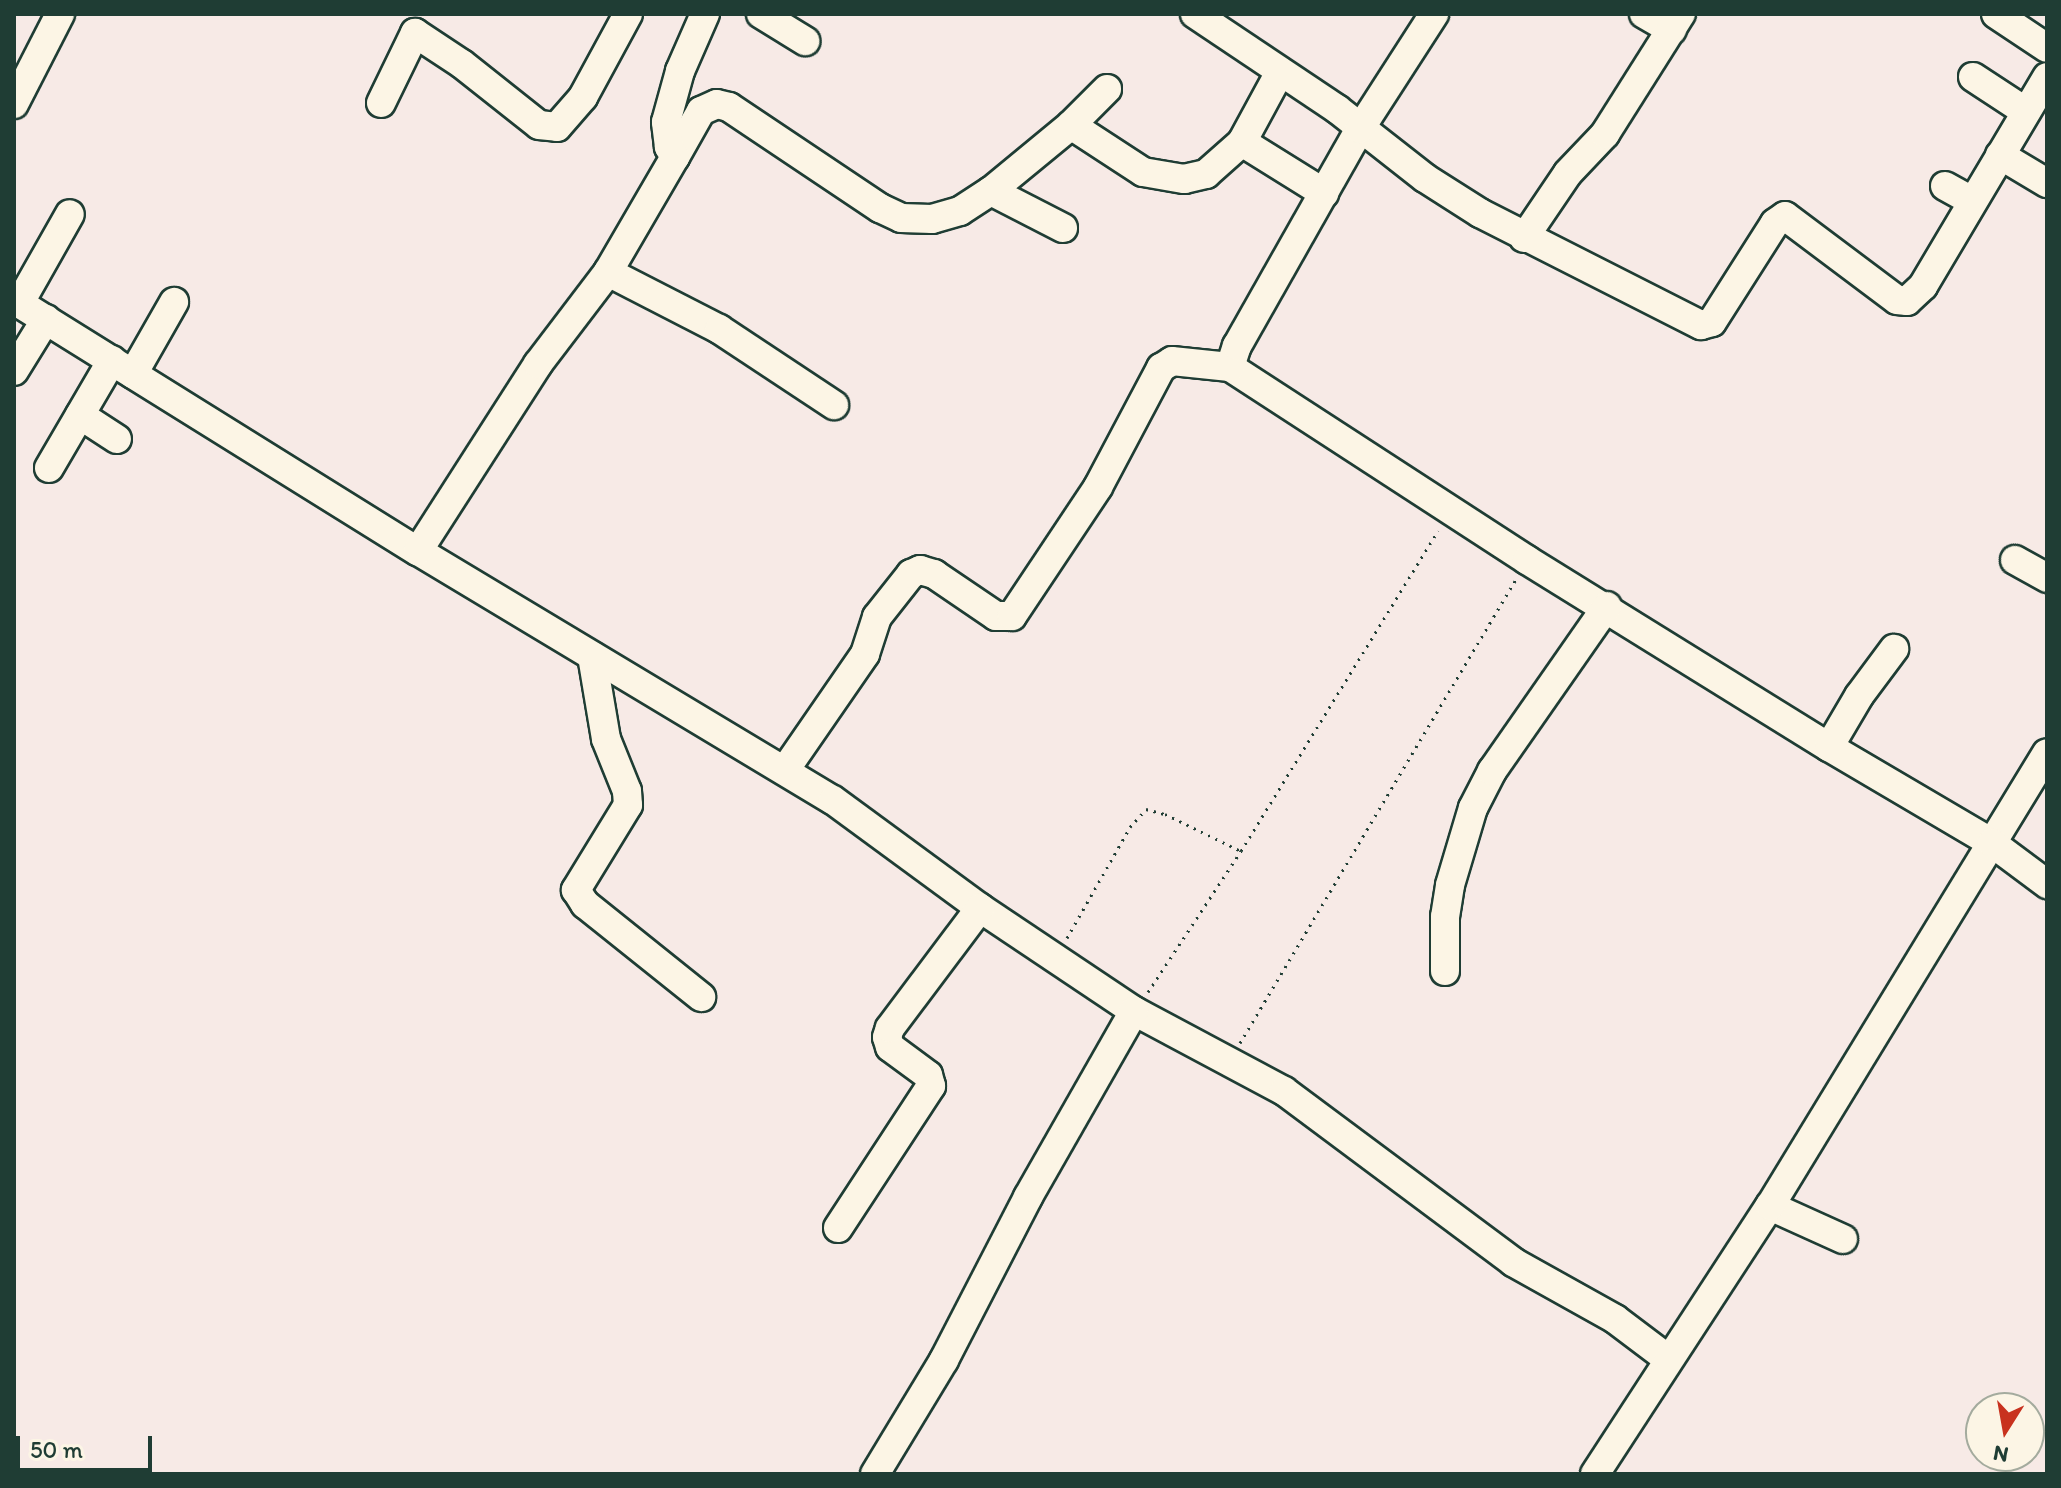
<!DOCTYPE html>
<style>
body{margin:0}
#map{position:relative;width:2061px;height:1488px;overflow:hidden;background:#f7eae6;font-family:Itim,sans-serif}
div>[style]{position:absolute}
.path>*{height:3px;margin-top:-1.5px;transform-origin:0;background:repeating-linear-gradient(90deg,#1f3d34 0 2px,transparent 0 8px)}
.roads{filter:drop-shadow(2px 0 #1f3d34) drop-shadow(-2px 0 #1f3d34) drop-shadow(0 2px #1f3d34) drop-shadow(0 -2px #1f3d34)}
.minor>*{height:28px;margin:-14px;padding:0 14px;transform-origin:14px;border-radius:14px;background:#fcf5e5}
span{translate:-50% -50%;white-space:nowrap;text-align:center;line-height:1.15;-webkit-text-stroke:7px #fcf5e5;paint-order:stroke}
.frame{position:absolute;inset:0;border:16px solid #1f3d34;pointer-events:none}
.north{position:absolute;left:1965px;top:1392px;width:80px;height:80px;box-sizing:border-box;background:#fcf5e5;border:2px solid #a4ab9e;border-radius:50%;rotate:191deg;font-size:22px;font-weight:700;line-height:32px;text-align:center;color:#1f3d34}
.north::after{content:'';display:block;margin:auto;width:28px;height:36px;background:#c8321e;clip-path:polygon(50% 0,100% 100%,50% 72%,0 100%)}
.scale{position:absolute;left:16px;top:1436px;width:136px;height:36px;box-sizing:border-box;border:4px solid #1f3d34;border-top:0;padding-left:10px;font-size:24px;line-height:28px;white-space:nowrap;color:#1f3d34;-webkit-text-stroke:6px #fcf5e5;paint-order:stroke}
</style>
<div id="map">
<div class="path">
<div style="left:1067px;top:938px;width:128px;rotate:-60.4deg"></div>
<div style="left:1130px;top:827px;width:24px;rotate:-48deg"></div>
<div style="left:1146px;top:809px;width:20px;rotate:15deg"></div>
<div style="left:1165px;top:814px;width:85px;rotate:26deg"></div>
<div style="left:1148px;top:992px;width:169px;rotate:-56.6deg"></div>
<div style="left:1241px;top:851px;width:376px;rotate:-58.4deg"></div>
<div style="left:1240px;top:1043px;width:540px;rotate:-59.25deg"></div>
</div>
<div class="roads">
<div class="minor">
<div style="left:761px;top:14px;width:52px;rotate:31.5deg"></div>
<div style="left:1195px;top:14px;width:171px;rotate:33.8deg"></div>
<div style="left:1337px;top:109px;width:112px;rotate:38.1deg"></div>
<div style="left:1425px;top:178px;width:65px;rotate:32.5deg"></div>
<div style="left:1480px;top:213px;width:248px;rotate:26.9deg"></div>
<div style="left:1701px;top:325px;width:11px;rotate:-15deg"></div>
<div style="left:1712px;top:322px;width:117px;rotate:-57.5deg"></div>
<div style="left:1775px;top:223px;width:12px;rotate:-35deg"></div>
<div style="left:1785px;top:216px;width:140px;rotate:36.9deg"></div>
<div style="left:1897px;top:300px;width:10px;rotate:6deg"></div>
<div style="left:1907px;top:301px;width:22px;rotate:-43deg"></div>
<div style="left:1923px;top:286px;width:243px;rotate:-59.3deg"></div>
<div style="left:1644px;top:14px;width:32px;rotate:30deg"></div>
<div style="left:1996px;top:14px;width:61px;rotate:33.7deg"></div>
<div style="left:1973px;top:77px;width:62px;rotate:33.2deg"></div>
<div style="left:381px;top:103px;width:78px;rotate:-64.1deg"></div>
<div style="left:415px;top:33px;width:56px;rotate:33.4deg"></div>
<div style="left:462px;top:64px;width:98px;rotate:38.4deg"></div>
<div style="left:539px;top:125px;width:18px;rotate:6deg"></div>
<div style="left:557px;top:127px;width:40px;rotate:-49deg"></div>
<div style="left:583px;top:97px;width:94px;rotate:-61.5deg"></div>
<div style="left:14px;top:104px;width:101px;rotate:-62.9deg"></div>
<div style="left:1071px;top:125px;width:86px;rotate:33.1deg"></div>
<div style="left:1143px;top:172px;width:42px;rotate:9.7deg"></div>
<div style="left:1184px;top:179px;width:23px;rotate:-13deg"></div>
<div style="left:1206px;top:174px;width:48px;rotate:-41.6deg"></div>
<div style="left:1242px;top:142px;width:80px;rotate:-61.5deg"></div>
<div style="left:1242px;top:142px;width:97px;rotate:31.9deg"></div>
<div style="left:2000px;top:155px;width:55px;rotate:30.8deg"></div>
<div style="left:675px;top:157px;width:53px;rotate:-60.5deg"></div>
<div style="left:701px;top:111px;width:17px;rotate:-24deg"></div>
<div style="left:717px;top:104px;width:12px;rotate:14deg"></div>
<div style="left:729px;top:107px;width:182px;rotate:33.8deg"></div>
<div style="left:880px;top:208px;width:23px;rotate:25deg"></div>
<div style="left:901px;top:218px;width:31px;rotate:2deg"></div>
<div style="left:932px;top:219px;width:29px;rotate:-16deg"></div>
<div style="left:960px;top:211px;width:37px;rotate:-33deg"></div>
<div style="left:991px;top:191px;width:104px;rotate:-39.5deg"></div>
<div style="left:1071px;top:125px;width:51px;rotate:-45deg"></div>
<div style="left:1945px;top:186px;width:31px;rotate:29deg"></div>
<div style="left:991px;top:191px;width:81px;rotate:27.2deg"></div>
<div style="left:1524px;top:238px;width:78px;rotate:-55.9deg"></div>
<div style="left:1568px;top:173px;width:54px;rotate:-46.5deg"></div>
<div style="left:1605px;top:134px;width:142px;rotate:-57.7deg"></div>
<div style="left:608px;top:272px;width:125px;rotate:27.2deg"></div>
<div style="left:719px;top:329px;width:138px;rotate:33.5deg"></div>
<div style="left:14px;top:300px;width:476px;rotate:31.9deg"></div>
<div style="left:418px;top:551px;width:484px;rotate:31deg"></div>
<div style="left:833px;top:800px;width:182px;rotate:36.3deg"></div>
<div style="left:980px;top:908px;width:185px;rotate:33.8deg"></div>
<div style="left:1134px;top:1011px;width:170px;rotate:28.1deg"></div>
<div style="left:1284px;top:1091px;width:286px;rotate:36.7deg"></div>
<div style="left:1513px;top:1262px;width:117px;rotate:29.2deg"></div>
<div style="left:1615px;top:1319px;width:66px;rotate:37deg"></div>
<div style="left:19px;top:304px;width:103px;rotate:-60.5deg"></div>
<div style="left:1230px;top:367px;width:354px;rotate:33deg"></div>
<div style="left:1527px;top:560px;width:355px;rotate:31.8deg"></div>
<div style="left:1829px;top:747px;width:189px;rotate:30.5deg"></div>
<div style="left:1992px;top:843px;width:105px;rotate:-58.6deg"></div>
<div style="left:14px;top:371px;width:61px;rotate:-58.4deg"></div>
<div style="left:133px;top:374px;width:83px;rotate:-60.3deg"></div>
<div style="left:80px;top:415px;width:44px;rotate:33deg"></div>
<div style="left:49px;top:468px;width:125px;rotate:-59.7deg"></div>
<div style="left:418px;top:551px;width:222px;rotate:-57.3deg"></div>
<div style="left:538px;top:364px;width:116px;rotate:-52.7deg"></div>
<div style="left:608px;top:272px;width:133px;rotate:-59.8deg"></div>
<div style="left:675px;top:157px;width:12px;rotate:-121deg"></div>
<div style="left:669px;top:147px;width:25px;rotate:-97deg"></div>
<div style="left:666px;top:122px;width:53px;rotate:-74.6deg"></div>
<div style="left:680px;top:71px;width:62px;rotate:-66.3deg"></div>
<div style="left:2015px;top:560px;width:37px;rotate:29deg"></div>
<div style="left:592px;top:656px;width:84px;rotate:80.4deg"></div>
<div style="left:606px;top:739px;width:56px;rotate:68deg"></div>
<div style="left:627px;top:791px;width:14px;rotate:86deg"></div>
<div style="left:628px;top:805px;width:100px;rotate:121.5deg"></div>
<div style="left:576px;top:890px;width:17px;rotate:57deg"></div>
<div style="left:585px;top:904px;width:149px;rotate:38.7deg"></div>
<div style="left:1829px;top:747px;width:59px;rotate:-59.5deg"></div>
<div style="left:1859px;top:696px;width:59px;rotate:-53.3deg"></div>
<div style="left:785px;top:770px;width:141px;rotate:-55.4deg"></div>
<div style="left:865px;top:654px;width:39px;rotate:-72deg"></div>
<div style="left:877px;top:617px;width:55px;rotate:-51.7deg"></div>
<div style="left:911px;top:574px;width:10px;rotate:-24deg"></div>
<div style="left:920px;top:570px;width:15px;rotate:16deg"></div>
<div style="left:934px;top:574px;width:75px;rotate:34.1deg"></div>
<div style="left:996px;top:616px;width:16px"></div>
<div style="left:1012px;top:616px;width:155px;rotate:-56.3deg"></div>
<div style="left:1098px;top:487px;width:135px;rotate:-62.1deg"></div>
<div style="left:1161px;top:368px;width:13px;rotate:-32deg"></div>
<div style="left:1172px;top:361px;width:58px;rotate:5.9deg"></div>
<div style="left:1230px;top:367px;width:22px;rotate:-72deg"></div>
<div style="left:1237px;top:346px;width:249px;rotate:-60.5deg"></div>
<div style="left:1360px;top:129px;width:137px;rotate:-57.2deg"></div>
<div style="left:1445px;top:971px;width:54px;rotate:-90deg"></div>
<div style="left:1445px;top:917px;width:32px;rotate:-81deg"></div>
<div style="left:1450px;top:885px;width:80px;rotate:-73.4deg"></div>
<div style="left:1473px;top:808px;width:42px;rotate:-62.8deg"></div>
<div style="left:1492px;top:771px;width:201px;rotate:-55.1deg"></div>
<div style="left:1770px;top:1206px;width:80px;rotate:24.3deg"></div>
<div style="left:838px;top:1228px;width:170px;rotate:-56.8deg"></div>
<div style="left:931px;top:1086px;width:11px;rotate:-105deg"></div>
<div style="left:928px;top:1075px;width:47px;rotate:-143.6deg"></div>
<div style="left:890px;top:1047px;width:10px;rotate:-107deg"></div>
<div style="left:887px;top:1037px;width:9px;rotate:-72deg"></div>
<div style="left:890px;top:1028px;width:150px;rotate:-53.1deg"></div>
<div style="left:875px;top:1474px;width:133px;rotate:-58.8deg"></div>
<div style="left:944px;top:1360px;width:183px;rotate:-62.7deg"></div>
<div style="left:1028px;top:1197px;width:214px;rotate:-60.3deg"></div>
<div style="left:1595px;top:1474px;width:320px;rotate:-56.9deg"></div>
<div style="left:1770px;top:1206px;width:426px;rotate:-58.6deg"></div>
<div style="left:1992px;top:843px;width:69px;rotate:36.7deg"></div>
</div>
</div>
<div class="frame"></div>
<div class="north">N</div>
<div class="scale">50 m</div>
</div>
